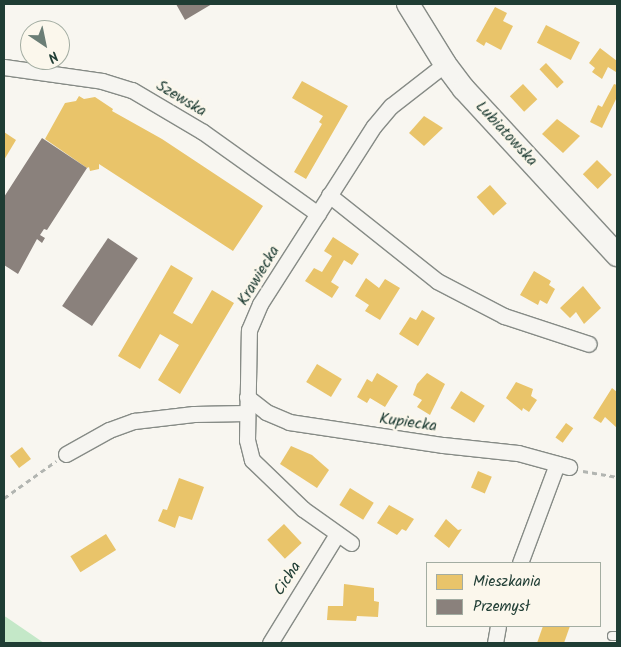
<!DOCTYPE html>
<meta charset="utf-8">
<style>
body{margin:0}
#map{position:relative;width:621px;height:647px;overflow:hidden;background:#f8f6f0;font-family:Kalam,sans-serif}
div>[style]{position:absolute}
.green>*{inset:0;background:#c4e8c8}
.homes>*{inset:0;background:#e9c46a;transform-origin:0 0}
.industry>*{inset:0;background:#8a817c;transform-origin:0 0}
.path>*{height:2.5px;margin-top:-1.25px;transform-origin:0;background:repeating-linear-gradient(90deg,#b2b5b1 0 5px,transparent 0 9px)}
.roads{filter:drop-shadow(1px 0 #868b86) drop-shadow(-1px 0 #868b86) drop-shadow(0 1px #868b86) drop-shadow(0 -1px #868b86)}
.lane>*{height:8px;margin:-4px;padding:0 4px;transform-origin:4px;border-radius:4px;background:#f6f5f1}
.street>*{height:15px;margin:-7.5px;padding:0 7.5px;transform-origin:7.5px;border-radius:7.5px;background:#f6f5f1}
.secondary>*{height:22px;margin:-11px;padding:0 11px;transform-origin:11px;border-radius:11px;background:#f6f5f1}
span{translate:-50% -50%;white-space:nowrap;text-align:center;line-height:1.15;-webkit-text-stroke:5px #fbf7ec;paint-order:stroke}
.street-label{font-size:16px;color:#1f3d34}
.frame{position:absolute;inset:0;border:5px solid #1f3d34;pointer-events:none}
.legend{position:absolute;left:426px;top:562px;width:175px;height:65px;box-sizing:border-box;background:#fbf7ec;border:1px solid #a3ada2;margin:0;padding:6px 9px;list-style:none;font-size:15px;color:#1f3d34}
.legend li{display:flex;align-items:center;gap:10px;height:25px}
.legend b{width:25px;border:1px solid #a3ada2}
.north{position:absolute;left:20px;top:20px;width:50px;height:50px;box-sizing:border-box;background:#fbf7ec;border:1px solid #a3ada2;border-radius:50%;rotate:146deg;font-size:14px;font-weight:700;line-height:20px;text-align:center;color:#1f3d34}
.north::after{content:'';display:block;margin:auto;width:18px;height:22px;background:#6b7e76;clip-path:polygon(50% 0,100% 100%,50% 72%,0 100%)}
</style>
<div id="map">
<div class="green">
<div style="clip-path:polygon(4px 616px,6px 617px,44px 643px,4px 643px)"></div>
</div>
<div class="homes">
<div style="clip-path:polygon(495px 7px,507px 13px,503px 21px,513px 26px,501px 50px,486px 42px,484px 46px,476px 41px)"></div>
<div style="left:546px;top:25px;width:38px;height:20px;rotate:27deg"></div>
<div style="clip-path:polygon(600px 48px,617px 61px,616px 72px,608px 67px,602px 79px,592px 72px,595px 68px,589px 63px)"></div>
<div style="left:546px;top:63px;width:26px;height:9px;rotate:47deg"></div>
<div style="clip-path:polygon(302px 81px,348px 106px,306px 179px,294px 172px,322px 124px,319px 122px,323px 116px,292px 98px)"></div>
<div style="left:523px;top:84px;width:21px;height:18px;rotate:47deg"></div>
<div style="clip-path:polygon(614px 84px,617px 85px,617px 97px,602px 128px,590px 122px,598px 105px,602px 107px)"></div>
<div style="clip-path:polygon(79px 96px,84px 99px,95px 97px,113px 109px,112px 111px,162px 139px,263px 206px,233px 251px,99px 164px,99px 169px,90px 171px,89px 167px,87px 168px,45px 139px,65px 103px,76px 101px)"></div>
<div style="clip-path:polygon(424px 116px,443px 128px,424px 146px,409px 133px)"></div>
<div style="clip-path:polygon(557px 119px,580px 136px,563px 153px,542px 134px)"></div>
<div style="clip-path:polygon(4px 132px,16px 140px,4px 160px)"></div>
<div style="left:597px;top:160px;width:21px;height:20px;rotate:45deg"></div>
<div style="left:490px;top:185px;width:25px;height:18px;rotate:48deg"></div>
<div style="clip-path:polygon(333px 237px,359px 254px,352px 265px,344px 260px,331px 282px,339px 287px,332px 298px,305px 281px,314px 268px,322px 272px,332px 256px,324px 251px)"></div>
<div style="clip-path:polygon(171px 265px,193px 278px,173px 313px,192px 324px,212px 290px,234px 303px,180px 394px,158px 380px,179px 345px,160px 334px,140px 369px,118px 356px)"></div>
<div style="clip-path:polygon(534px 271px,551px 281px,549px 285px,555px 289px,547px 304px,540px 300px,538px 305px,520px 295px)"></div>
<div style="clip-path:polygon(366px 278px,379px 288px,385px 279px,400px 288px,380px 320px,365px 311px,369px 305px,355px 296px)"></div>
<div style="clip-path:polygon(583px 286px,601px 308px,584px 324px,576px 312px,570px 318px,560px 308px)"></div>
<div style="clip-path:polygon(422px 310px,435px 318px,418px 346px,399px 334px,410px 317px,416px 320px)"></div>
<div style="left:317px;top:364px;width:29px;height:21px;rotate:31deg"></div>
<div style="clip-path:polygon(377px 373px,398px 386px,385px 407px,370px 398px,367px 403px,357px 397px,367px 379px,372px 382px)"></div>
<div style="clip-path:polygon(427px 373px,445px 384px,430px 415px,417px 407px,422px 400px,413px 395px,417px 384px)"></div>
<div style="clip-path:polygon(516px 382px,533px 389px,531px 396px,537px 400px,529px 412px,523px 408px,522px 411px,506px 398px)"></div>
<div style="clip-path:polygon(612px 388px,617px 392px,617px 428px,605px 417px,601px 423px,593px 418px)"></div>
<div style="left:461px;top:391px;width:28px;height:20px;rotate:32deg"></div>
<div style="left:566px;top:423px;width:9px;height:18px;rotate:36deg"></div>
<div style="clip-path:polygon(291px 446px,312px 455px,329px 470px,317px 488px,280px 464px)"></div>
<div style="left:22px;top:447px;width:15px;height:15px;rotate:53deg"></div>
<div style="left:478px;top:471px;width:15px;height:18px;rotate:23deg"></div>
<div style="clip-path:polygon(179px 478px,204px 487px,192px 520px,179px 516px,175px 528px,158px 521px,163px 509px,167px 510px)"></div>
<div style="left:350px;top:488px;width:28px;height:20px;rotate:32deg"></div>
<div style="clip-path:polygon(389px 505px,414px 519px,406px 531px,402px 529px,397px 535px,377px 523px)"></div>
<div style="clip-path:polygon(446px 519px,458px 530px,462px 529px,449px 548px,434px 536px)"></div>
<div style="left:284px;top:524px;width:26px;height:23px;rotate:47deg"></div>
<div style="left:106px;top:534px;width:19px;height:42px;rotate:58deg"></div>
<div style="clip-path:polygon(344px 584px,374px 588px,374px 601px,379px 602px,378px 617px,357px 616px,356px 621px,327px 620px,328px 606px,343px 606px)"></div>
<div style="clip-path:polygon(543px 626px,570px 626px,564px 643px,537px 643px)"></div>
</div>
<div class="industry">
<div style="clip-path:polygon(176px 4px,212px 4px,185px 20px)"></div>
<div style="clip-path:polygon(42px 138px,87px 168px,47px 230px,44px 229px,40px 235px,45px 238px,42px 243px,37px 239px,18px 274px,4px 265px,4px 197px)"></div>
<div style="left:108px;top:238px;width:36px;height:82px;rotate:34deg"></div>
</div>
<div class="path">
<div style="left:583px;top:471px;width:35px;rotate:10deg"></div>
<div style="left:4px;top:498px;width:64px;rotate:-35.4deg"></div>
</div>
<div class="roads">
<div class="lane">
<div style="left:612px;top:636px;width:5px"></div>
</div>
<div class="street">
<div style="left:4px;top:67px;width:99px;rotate:8.1deg"></div>
<div style="left:102px;top:81px;width:31px;rotate:17deg"></div>
<div style="left:132px;top:90px;width:82px;rotate:30.6deg"></div>
<div style="left:203px;top:132px;width:141px;rotate:35.5deg"></div>
<div style="left:329px;top:195px;width:138px;rotate:38.5deg"></div>
<div style="left:437px;top:281px;width:76px;rotate:27.6deg"></div>
<div style="left:504px;top:316px;width:89px;rotate:18.2deg"></div>
<div style="left:247px;top:397px;width:24px;rotate:38deg"></div>
<div style="left:266px;top:412px;width:25px;rotate:23deg"></div>
<div style="left:289px;top:422px;width:156px;rotate:8.5deg"></div>
<div style="left:443px;top:445px;width:75px;rotate:6.1deg"></div>
<div style="left:518px;top:453px;width:53px;rotate:15.4deg"></div>
<div style="left:66px;top:454px;width:49px;rotate:-29.2deg"></div>
<div style="left:109px;top:430px;width:27px;rotate:-20deg"></div>
<div style="left:134px;top:421px;width:60px;rotate:-6.7deg"></div>
<div style="left:194px;top:414px;width:52px;rotate:-1.1deg"></div>
<div style="left:351px;top:543px;width:59px;rotate:-144.7deg"></div>
<div style="left:303px;top:509px;width:71px;rotate:-136.1deg"></div>
<div style="left:252px;top:460px;width:21px;rotate:-104deg"></div>
<div style="left:247px;top:440px;width:110px;rotate:-89deg"></div>
<div style="left:249px;top:330px;width:28px;rotate:-67deg"></div>
<div style="left:260px;top:304px;width:211px;rotate:-57.4deg"></div>
<div style="left:374px;top:126px;width:26px;rotate:-50deg"></div>
<div style="left:391px;top:106px;width:68px;rotate:-37.9deg"></div>
<div style="left:520px;top:563px;width:106px;rotate:-69.5deg"></div>
<div style="left:270px;top:643px;width:128px;rotate:-58.4deg"></div>
<div style="left:495px;top:643px;width:17px;rotate:-80deg"></div>
</div>
<div class="secondary">
<div style="left:408px;top:4px;width:70px;rotate:58.3deg"></div>
<div style="left:445px;top:64px;width:31px;rotate:53deg"></div>
<div style="left:464px;top:89px;width:226px;rotate:47.3deg"></div>
</div>
</div>
<div class="street-label">
<span style="left:181px;top:99px;rotate:31deg">Szewska</span>
<span style="left:506px;top:134px;rotate:47deg">Lubiatowska</span>
<span style="left:259px;top:276px;rotate:-59deg">Krawiecka</span>
<span style="left:408px;top:423px;rotate:8deg">Kupiecka</span>
<span style="left:288px;top:579px;rotate:-57deg">Cicha</span>
</div>
<div class="frame"></div>
<ul class="legend">
<li><b style="height:14px;background:#e9c46a"></b>Mieszkania</li>
<li><b style="height:14px;background:#8a817c"></b>Przemysł</li>
</ul>
<div class="north">N</div>
</div>
